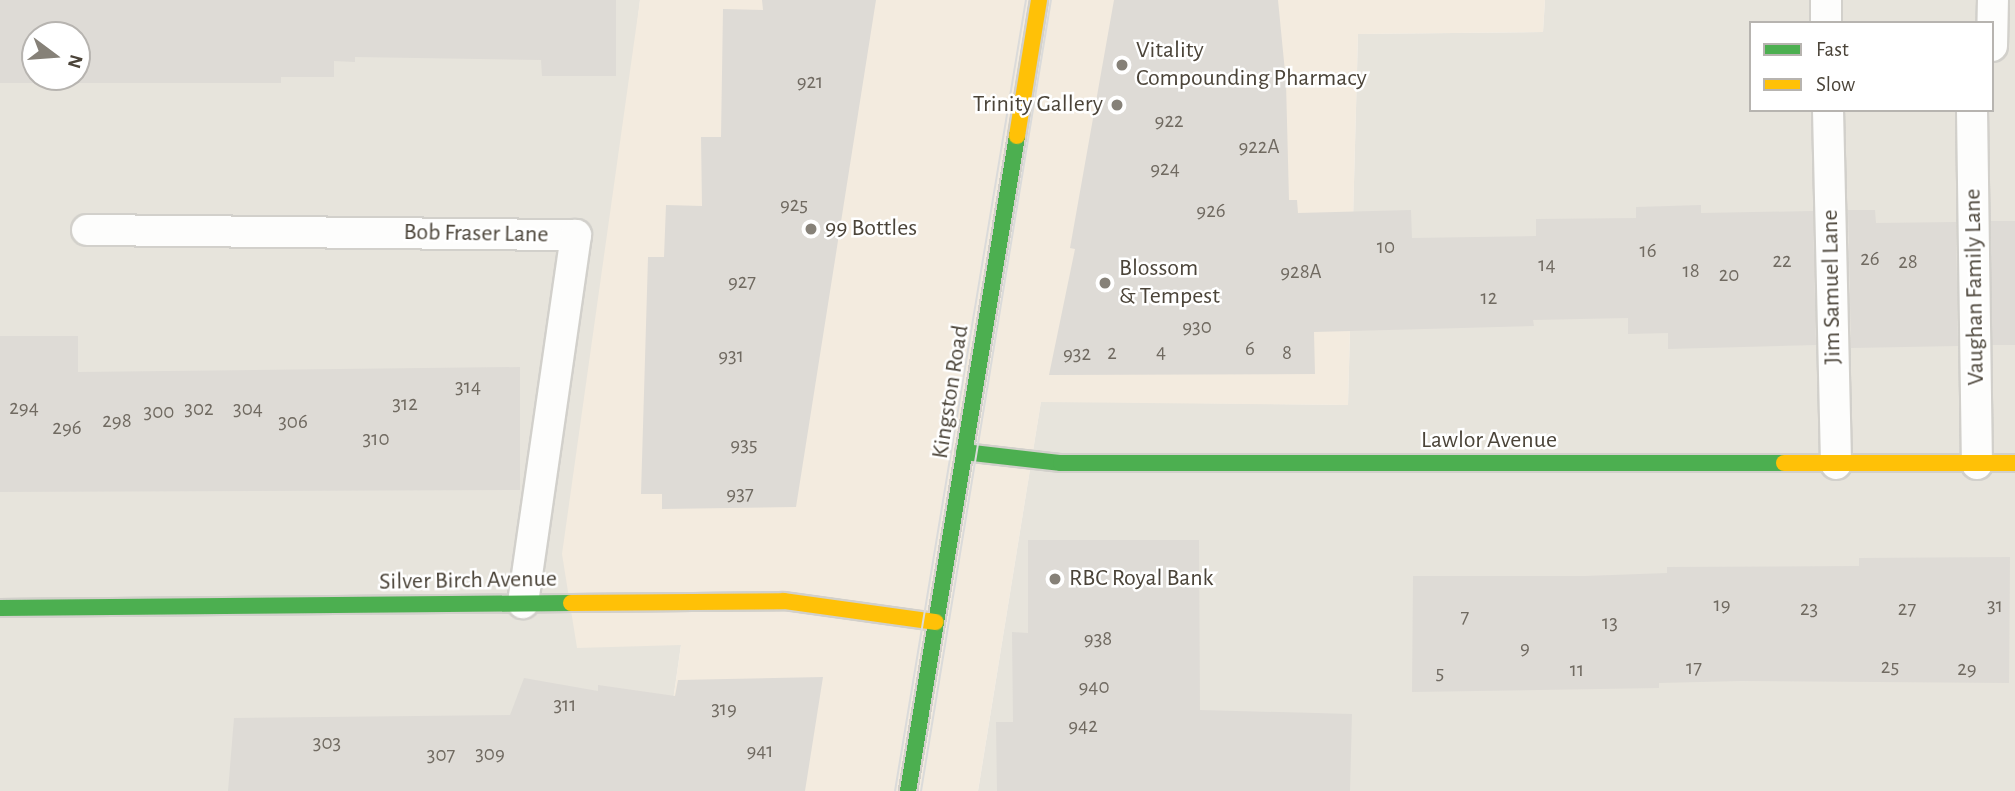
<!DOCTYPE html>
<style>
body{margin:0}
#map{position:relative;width:2015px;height:791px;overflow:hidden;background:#f4f2ee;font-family:"Alegreya Sans",sans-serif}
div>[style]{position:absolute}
.residential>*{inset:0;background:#e7e4dc}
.commercial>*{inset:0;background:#f3ebdf}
.building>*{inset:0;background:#dedbd6;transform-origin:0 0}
.roads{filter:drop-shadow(2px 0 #d2d0cb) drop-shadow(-2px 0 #d2d0cb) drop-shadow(0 2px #d2d0cb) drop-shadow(0 -2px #d2d0cb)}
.lane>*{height:30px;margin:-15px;padding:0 15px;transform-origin:15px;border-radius:15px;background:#fdfdfc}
.fast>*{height:16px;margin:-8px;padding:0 8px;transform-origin:8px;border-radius:8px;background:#4caf50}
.slow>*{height:16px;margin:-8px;padding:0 8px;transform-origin:8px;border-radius:8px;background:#ffc107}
.tram>*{height:2px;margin:-1px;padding:0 1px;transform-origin:1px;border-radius:1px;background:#dbdbda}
.dots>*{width:19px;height:19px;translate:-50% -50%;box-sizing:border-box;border:4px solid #fff;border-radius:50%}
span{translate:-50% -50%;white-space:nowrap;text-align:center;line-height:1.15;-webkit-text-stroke:5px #fff;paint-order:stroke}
.number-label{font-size:21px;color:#706a61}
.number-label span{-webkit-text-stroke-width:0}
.poi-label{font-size:24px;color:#4b4439}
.left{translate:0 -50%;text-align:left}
.right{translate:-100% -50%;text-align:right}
.street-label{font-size:24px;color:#4b4439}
.legend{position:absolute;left:1749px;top:21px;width:245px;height:91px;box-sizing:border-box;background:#fff;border:2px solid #b7b4b0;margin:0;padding:9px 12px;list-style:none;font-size:21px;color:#4b4439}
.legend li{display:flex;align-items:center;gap:14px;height:35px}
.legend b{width:35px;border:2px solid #b7b4b0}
.north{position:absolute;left:21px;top:21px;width:70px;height:70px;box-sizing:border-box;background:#fff;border:2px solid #b7b4b0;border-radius:50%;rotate:106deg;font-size:19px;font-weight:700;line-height:28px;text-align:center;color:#4b4439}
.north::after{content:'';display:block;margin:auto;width:24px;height:32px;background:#868178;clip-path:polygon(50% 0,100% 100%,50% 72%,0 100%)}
</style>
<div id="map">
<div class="residential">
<div style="clip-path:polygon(evenodd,0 0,640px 0,634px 52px,681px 645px,660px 791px,0 791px,0 0,35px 35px,77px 35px,77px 77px,35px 77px,35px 35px)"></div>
<div style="clip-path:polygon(evenodd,1545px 0,2015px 0,2015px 791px,978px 791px,1041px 401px,1348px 405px,1358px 34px,1543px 32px,1545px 0,1751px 23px,1992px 23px,1992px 110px,1751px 110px,1751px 23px)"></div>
</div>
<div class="commercial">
<div style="clip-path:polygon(640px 0,1545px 0,1543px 32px,1358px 34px,1348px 405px,1041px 402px,978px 791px,660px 791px,681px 645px,577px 648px,562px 554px)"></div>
</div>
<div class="building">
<div style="clip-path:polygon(evenodd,0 0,616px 0,616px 76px,542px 76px,541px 60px,355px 57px,355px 62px,334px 61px,334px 77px,281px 77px,281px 83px,0 83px,0 0,35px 35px,77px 35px,77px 77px,35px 77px,35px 35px)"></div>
<div style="clip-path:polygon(762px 0,876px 0,796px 507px,662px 509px,662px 494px,641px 494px,648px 257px,664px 257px,666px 205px,702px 206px,701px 137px,721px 137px,723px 9px,763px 10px)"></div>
<div style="clip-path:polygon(1114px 0,1278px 0,1286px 82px,1289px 200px,1297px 200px,1298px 213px,1411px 210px,1412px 238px,1536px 236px,1536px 219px,1636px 218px,1636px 207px,1701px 205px,1701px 213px,1813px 211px,1816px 345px,1668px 349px,1668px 333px,1628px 334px,1628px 318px,1533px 320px,1534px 326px,1314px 332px,1315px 374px,1049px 375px,1075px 249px,1070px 248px)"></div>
<div style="clip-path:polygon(1848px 210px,1875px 210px,1876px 223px,1956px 222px,1958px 346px,1851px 348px)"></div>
<div style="left:2015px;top:221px;width:124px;height:24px;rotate:90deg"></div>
<div style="clip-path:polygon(0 336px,78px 336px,78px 372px,520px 367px,520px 490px,0 492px)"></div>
<div style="clip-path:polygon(1028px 540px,1199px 540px,1200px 710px,1352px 714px,1350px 791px,997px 791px,996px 722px,1013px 722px,1012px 632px,1028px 633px)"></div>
<div style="clip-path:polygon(2010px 557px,2009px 683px,1741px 681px,1659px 683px,1659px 688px,1412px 692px,1413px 576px,1585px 576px,1667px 573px,1667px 567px,1859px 566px,1859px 558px)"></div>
<div style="clip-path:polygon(823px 677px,805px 791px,228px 791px,234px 718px,510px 715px,524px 678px,598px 691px,598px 685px,675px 696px,678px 680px)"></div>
</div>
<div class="roads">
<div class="lane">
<div style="left:1826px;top:0;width:23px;rotate:90deg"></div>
<div style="left:1992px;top:46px;width:46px;rotate:-88.8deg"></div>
<div style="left:1828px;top:110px;width:354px;rotate:88.7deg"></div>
<div style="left:1972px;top:110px;width:354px;rotate:89.2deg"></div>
<div style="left:87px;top:230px;width:489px;rotate:0.6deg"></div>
<div style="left:576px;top:235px;width:372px;rotate:98.2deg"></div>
</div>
<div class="fast">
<div style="left:964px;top:452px;width:98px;rotate:6.5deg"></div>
<div style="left:1061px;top:463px;width:723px"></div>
<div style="left:0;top:608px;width:571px;rotate:-0.5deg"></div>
<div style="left:908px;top:791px;width:664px;rotate:-80.55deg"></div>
</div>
<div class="slow">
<div style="left:1017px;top:136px;width:138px;rotate:-80.8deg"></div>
<div style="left:1784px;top:463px;width:231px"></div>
<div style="left:571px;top:603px;width:213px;rotate:-0.5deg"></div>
<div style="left:784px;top:601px;width:153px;rotate:7.9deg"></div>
</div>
</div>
<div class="tram">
<div style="left:895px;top:791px;width:802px;rotate:-80.6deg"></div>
<div style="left:921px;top:791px;width:802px;rotate:-80.67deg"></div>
</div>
<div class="dots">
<div style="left:1122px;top:65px;background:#868178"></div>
<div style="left:1117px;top:105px;background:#868178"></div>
<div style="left:811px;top:229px;background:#868178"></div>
<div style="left:1105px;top:283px;background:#868178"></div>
<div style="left:1055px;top:579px;background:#868178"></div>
</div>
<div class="number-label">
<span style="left:810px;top:82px">921</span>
<span style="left:1169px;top:121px">922</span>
<span style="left:1259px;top:147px">922A</span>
<span style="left:1165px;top:169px">924</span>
<span style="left:794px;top:205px">925</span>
<span style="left:1211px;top:211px">926</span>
<span style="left:1386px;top:247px">10</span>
<span style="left:1648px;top:251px">16</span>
<span style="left:1870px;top:259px">26</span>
<span style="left:1782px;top:261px">22</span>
<span style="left:1908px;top:262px">28</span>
<span style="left:1547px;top:265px">14</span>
<span style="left:1691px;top:271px">18</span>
<span style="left:1301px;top:272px">928A</span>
<span style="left:1729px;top:275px">20</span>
<span style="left:742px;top:282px">927</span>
<span style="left:1489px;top:298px">12</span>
<span style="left:1197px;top:327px">930</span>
<span style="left:1250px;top:349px">6</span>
<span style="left:1161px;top:352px">4</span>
<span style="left:1112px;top:353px">2</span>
<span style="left:1287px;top:353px">8</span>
<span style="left:1077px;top:354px">932</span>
<span style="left:731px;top:356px">931</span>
<span style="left:468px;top:387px">314</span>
<span style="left:405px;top:404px">312</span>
<span style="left:24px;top:408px">294</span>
<span style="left:199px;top:409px">302</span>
<span style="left:248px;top:409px">304</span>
<span style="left:159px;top:412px">300</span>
<span style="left:117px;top:421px">298</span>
<span style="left:293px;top:422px">306</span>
<span style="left:67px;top:428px">296</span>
<span style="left:376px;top:439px">310</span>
<span style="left:744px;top:445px">935</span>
<span style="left:740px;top:494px">937</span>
<span style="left:1722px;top:605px">19</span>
<span style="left:1995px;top:606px">31</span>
<span style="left:1809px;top:609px">23</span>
<span style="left:1907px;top:609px">27</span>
<span style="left:1465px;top:617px">7</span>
<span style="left:1610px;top:623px">13</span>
<span style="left:1098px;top:639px">938</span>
<span style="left:1525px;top:648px">9</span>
<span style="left:1890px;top:667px">25</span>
<span style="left:1694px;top:668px">17</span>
<span style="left:1967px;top:669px">29</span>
<span style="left:1577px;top:670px">11</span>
<span style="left:1440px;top:673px">5</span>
<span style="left:1094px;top:687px">940</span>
<span style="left:565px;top:705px">311</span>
<span style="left:724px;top:709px">319</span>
<span style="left:1083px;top:726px">942</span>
<span style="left:327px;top:743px">303</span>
<span style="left:760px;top:751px">941</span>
<span style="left:490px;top:754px">309</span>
<span style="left:441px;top:755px">307</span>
</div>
<div class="poi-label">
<span class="left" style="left:1136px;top:65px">Vitality<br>Compounding Pharmacy</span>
<span class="right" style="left:1103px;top:105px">Trinity Gallery</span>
<span class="left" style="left:825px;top:229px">99 Bottles</span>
<span class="left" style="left:1119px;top:283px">Blossom<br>&amp; Tempest</span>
<span class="left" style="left:1069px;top:579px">RBC Royal Bank</span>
</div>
<div class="street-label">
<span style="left:476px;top:234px;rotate:1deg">Bob Fraser Lane</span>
<span style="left:1832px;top:287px;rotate:-91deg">Jim Samuel Lane</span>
<span style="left:1975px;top:287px;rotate:-91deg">Vaughan Family Lane</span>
<span style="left:951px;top:392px;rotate:-81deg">Kingston Road</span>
<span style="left:1489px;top:441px">Lawlor Avenue</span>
<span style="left:468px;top:581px;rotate:-1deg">Silver Birch Avenue</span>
</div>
<ul class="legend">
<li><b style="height:9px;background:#4caf50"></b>Fast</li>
<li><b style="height:9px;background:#ffc107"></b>Slow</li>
</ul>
<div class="north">N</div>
</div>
